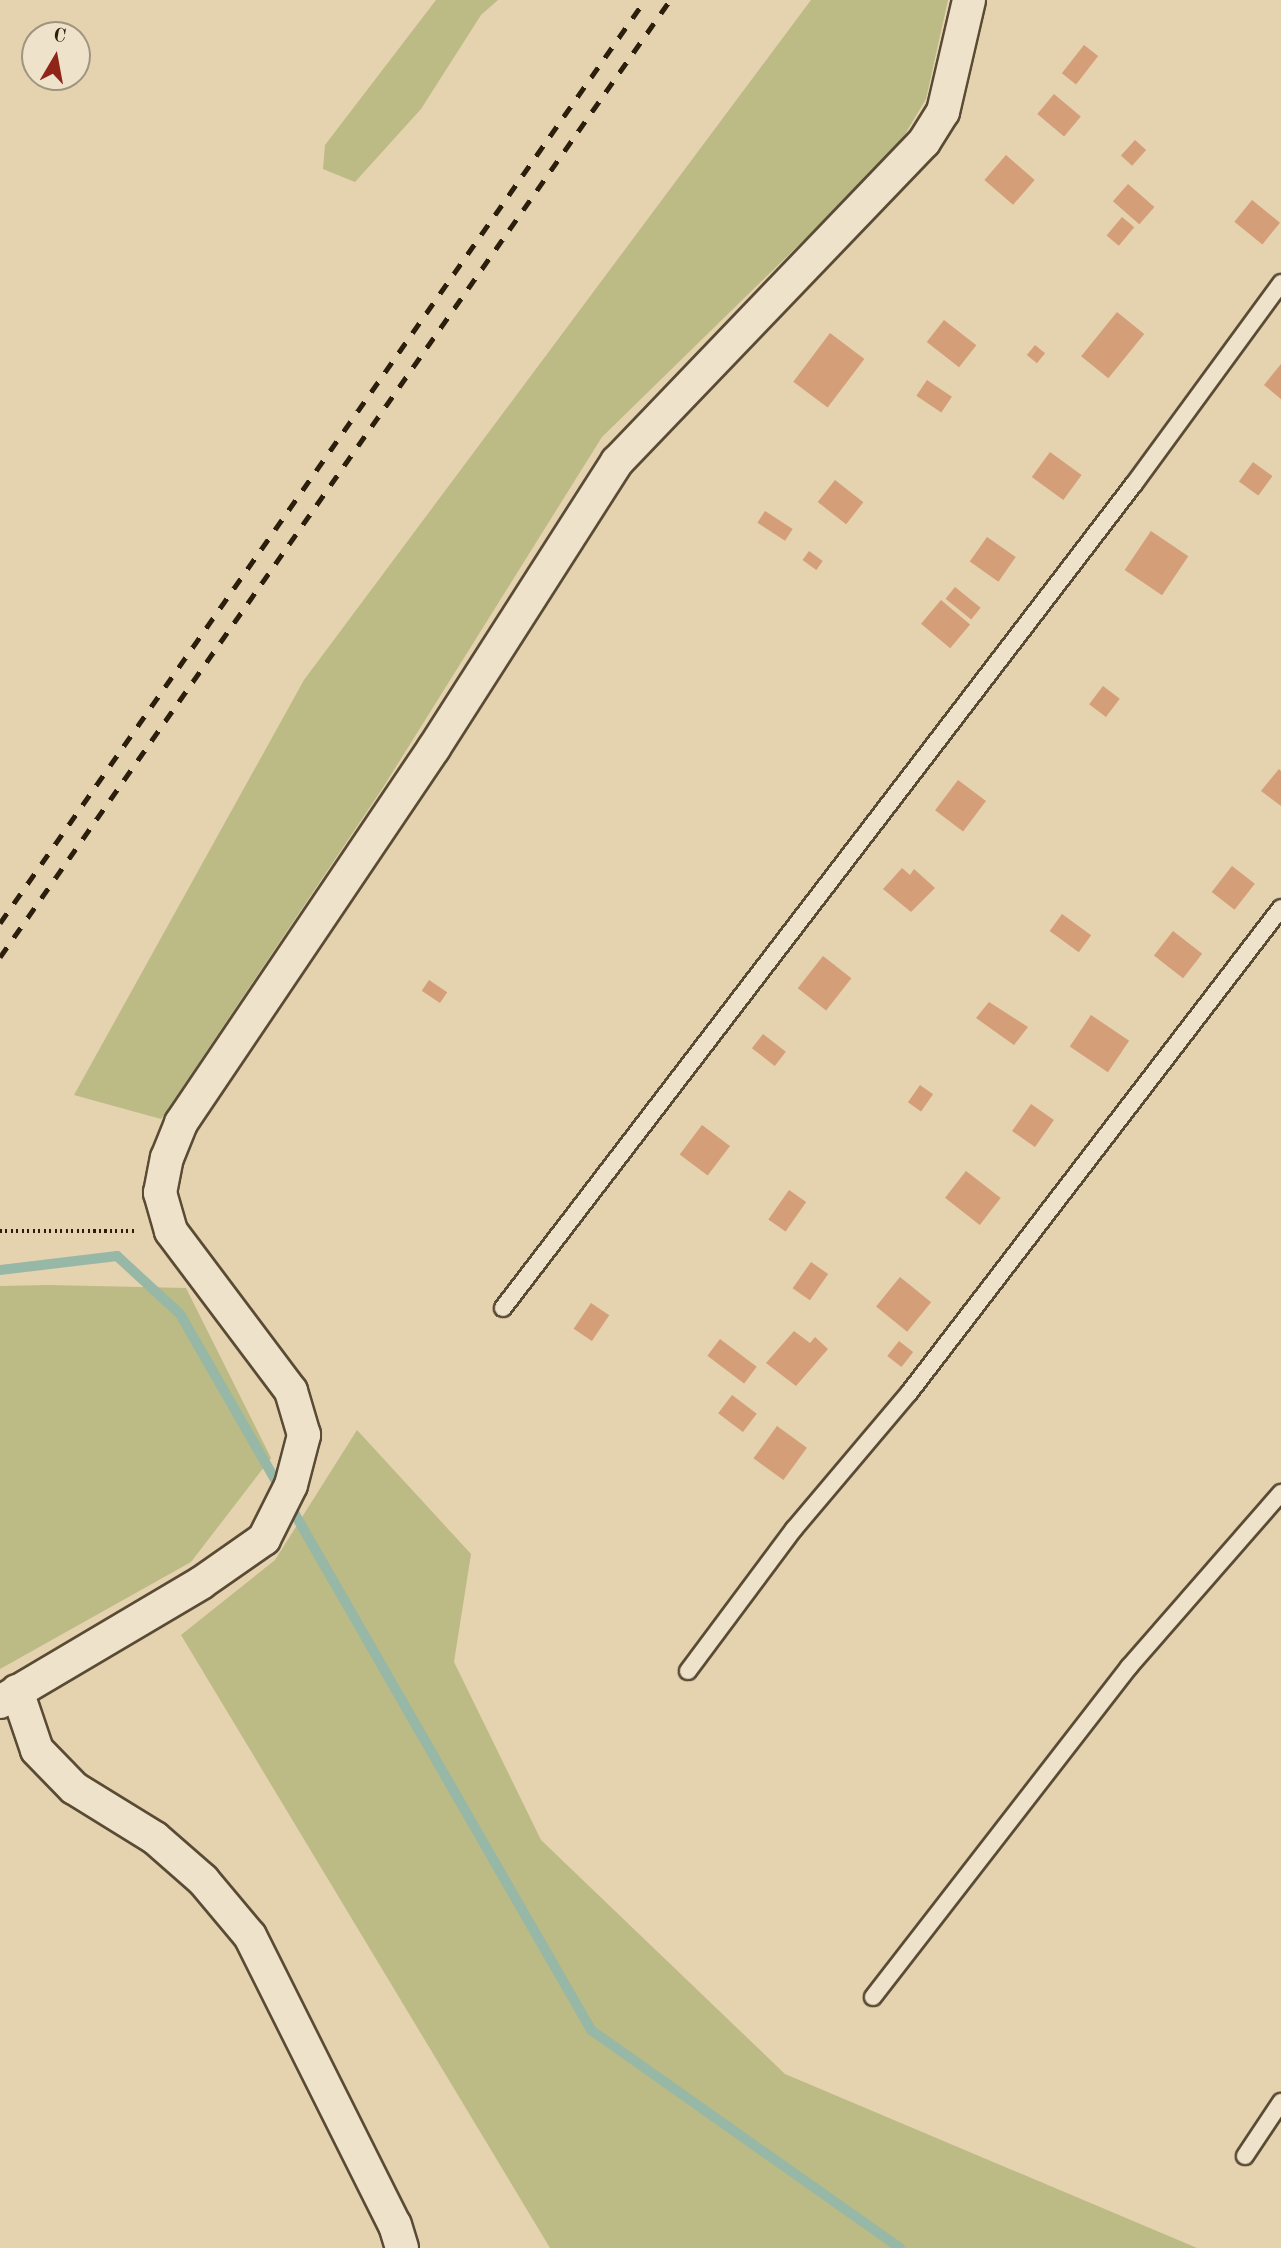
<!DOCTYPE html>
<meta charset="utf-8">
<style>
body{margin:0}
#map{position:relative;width:1281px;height:2248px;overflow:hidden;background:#e5d2af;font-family:"Old Standard TT",serif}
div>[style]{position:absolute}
.green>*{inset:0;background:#bcba85}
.stream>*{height:10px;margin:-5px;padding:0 5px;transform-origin:5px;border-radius:5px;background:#97b8a6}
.building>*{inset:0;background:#d49e79;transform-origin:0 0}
.path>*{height:4.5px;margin-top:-2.25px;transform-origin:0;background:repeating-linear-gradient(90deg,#2c1e0c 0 2px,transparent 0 5.5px)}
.roads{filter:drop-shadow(2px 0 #5a4b35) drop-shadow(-2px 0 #5a4b35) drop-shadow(0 2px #5a4b35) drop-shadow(0 -2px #5a4b35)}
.lane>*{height:16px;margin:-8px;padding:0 8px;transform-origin:8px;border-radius:8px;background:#eee2cb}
.street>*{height:32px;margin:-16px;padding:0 16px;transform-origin:16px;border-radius:16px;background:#eee2cb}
.rail>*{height:5px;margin-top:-2.5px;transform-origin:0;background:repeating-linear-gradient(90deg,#2c1e0c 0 12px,transparent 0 24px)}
span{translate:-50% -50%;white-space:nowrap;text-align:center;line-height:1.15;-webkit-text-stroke:5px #eee2cb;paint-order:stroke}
.north{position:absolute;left:21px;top:21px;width:70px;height:70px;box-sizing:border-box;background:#eee2cb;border:2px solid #a0947f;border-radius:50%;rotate:10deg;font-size:19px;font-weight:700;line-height:28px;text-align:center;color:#2c1e0c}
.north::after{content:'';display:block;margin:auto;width:24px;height:32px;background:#8f2418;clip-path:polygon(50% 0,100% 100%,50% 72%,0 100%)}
</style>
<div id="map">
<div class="green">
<div style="clip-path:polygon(436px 0,498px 0,481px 15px,421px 109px,355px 182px,323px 169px,325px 145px)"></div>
<div style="clip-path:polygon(811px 0,948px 0,926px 99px,895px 151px,602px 437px,382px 789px,161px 1119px,74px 1095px,304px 680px)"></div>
<div style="clip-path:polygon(48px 1285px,186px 1288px,271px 1458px,191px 1562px,0 1669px,0 1286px)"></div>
<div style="clip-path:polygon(357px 1430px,471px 1554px,454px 1662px,541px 1840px,785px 2074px,1197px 2248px,550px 2248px,181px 1635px,275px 1560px)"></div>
</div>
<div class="stream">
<div style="left:0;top:1270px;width:118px;rotate:-6.8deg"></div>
<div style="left:117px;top:1256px;width:86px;rotate:42.6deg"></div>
<div style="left:180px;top:1314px;width:826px;rotate:60.14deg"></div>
<div style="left:591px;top:2030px;width:378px;rotate:35.2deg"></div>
</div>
<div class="building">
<div style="left:1084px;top:45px;width:18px;height:36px;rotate:38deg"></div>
<div style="left:1054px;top:94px;width:35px;height:26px;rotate:40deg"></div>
<div style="left:1135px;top:140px;width:15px;height:21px;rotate:42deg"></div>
<div style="left:1006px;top:155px;width:38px;height:33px;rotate:41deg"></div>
<div style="left:1128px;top:184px;width:35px;height:23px;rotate:41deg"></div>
<div style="left:1252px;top:200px;width:36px;height:28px;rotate:39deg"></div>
<div style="left:1122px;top:217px;width:16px;height:24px;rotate:40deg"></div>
<div style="left:1117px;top:312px;width:35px;height:57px;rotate:39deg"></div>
<div style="left:944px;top:320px;width:41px;height:28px;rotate:38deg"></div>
<div style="left:830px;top:333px;width:43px;height:61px;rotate:37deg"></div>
<div style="left:1035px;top:345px;width:13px;height:13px;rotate:39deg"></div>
<div style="clip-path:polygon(1281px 364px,1281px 399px,1264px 385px)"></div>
<div style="left:927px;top:380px;width:30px;height:19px;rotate:34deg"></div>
<div style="left:1050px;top:452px;width:39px;height:31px;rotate:36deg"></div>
<div style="left:1253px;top:462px;width:24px;height:24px;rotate:36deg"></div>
<div style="left:835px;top:480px;width:36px;height:28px;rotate:38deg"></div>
<div style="left:765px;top:511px;width:33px;height:14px;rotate:33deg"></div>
<div style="left:1151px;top:531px;width:45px;height:47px;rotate:34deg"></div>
<div style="left:987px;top:537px;width:35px;height:30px;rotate:35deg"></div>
<div style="left:809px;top:551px;width:17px;height:11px;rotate:36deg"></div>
<div style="left:955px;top:587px;width:33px;height:15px;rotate:39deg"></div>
<div style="left:941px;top:600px;width:38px;height:31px;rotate:40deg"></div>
<div style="left:1103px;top:686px;width:21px;height:23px;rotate:37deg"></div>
<div style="clip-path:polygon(1279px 769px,1281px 771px,1281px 806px,1261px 791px)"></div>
<div style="left:958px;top:780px;width:35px;height:38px;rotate:37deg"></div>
<div style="left:1232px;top:866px;width:29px;height:33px;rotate:38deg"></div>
<div style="clip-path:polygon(902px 868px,910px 875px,914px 869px,935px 888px,911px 912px,883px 889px)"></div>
<div style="left:1062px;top:914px;width:36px;height:21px;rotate:36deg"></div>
<div style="left:1173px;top:931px;width:37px;height:31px;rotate:38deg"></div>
<div style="left:823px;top:956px;width:36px;height:41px;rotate:38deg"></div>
<div style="left:429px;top:980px;width:22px;height:13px;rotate:34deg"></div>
<div style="clip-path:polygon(989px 1002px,1028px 1027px,1014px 1045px,976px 1018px)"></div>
<div style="left:1091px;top:1015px;width:46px;height:38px;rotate:34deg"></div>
<div style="left:763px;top:1034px;width:29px;height:18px;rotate:38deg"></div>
<div style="left:920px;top:1085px;width:16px;height:21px;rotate:35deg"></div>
<div style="left:1031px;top:1104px;width:28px;height:33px;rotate:35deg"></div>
<div style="left:702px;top:1125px;width:35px;height:37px;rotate:37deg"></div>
<div style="left:966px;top:1171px;width:44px;height:34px;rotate:38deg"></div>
<div style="left:789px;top:1190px;width:21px;height:36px;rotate:35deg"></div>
<div style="left:811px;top:1262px;width:21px;height:32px;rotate:35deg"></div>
<div style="left:900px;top:1277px;width:40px;height:38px;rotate:39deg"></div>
<div style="left:591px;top:1303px;width:22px;height:31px;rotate:34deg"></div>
<div style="clip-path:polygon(794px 1331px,810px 1343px,815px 1337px,828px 1349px,796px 1386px,766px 1363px)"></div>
<div style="left:720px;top:1339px;width:46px;height:21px;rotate:37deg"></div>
<div style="left:899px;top:1341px;width:18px;height:19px;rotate:38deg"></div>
<div style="left:732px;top:1395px;width:31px;height:23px;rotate:37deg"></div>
<div style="left:777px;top:1426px;width:37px;height:40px;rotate:36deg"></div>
</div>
<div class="path">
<div style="left:0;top:1231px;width:136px"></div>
</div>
<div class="roads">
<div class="lane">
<div style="left:503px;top:1308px;width:1038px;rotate:-52.56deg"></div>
<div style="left:1134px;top:484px;width:249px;rotate:-53.8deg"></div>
<div style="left:688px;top:1671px;width:177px;rotate:-53.3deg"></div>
<div style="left:794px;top:1529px;width:178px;rotate:-49.8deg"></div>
<div style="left:909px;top:1393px;width:611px;rotate:-52.51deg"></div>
<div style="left:873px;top:1997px;width:418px;rotate:-52.2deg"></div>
<div style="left:1129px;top:1667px;width:231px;rotate:-48.9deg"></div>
<div style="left:1245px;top:2156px;width:65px;rotate:-56.3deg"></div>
</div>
<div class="street">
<div style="left:17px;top:1691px;width:62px;rotate:71.3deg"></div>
<div style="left:37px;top:1750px;width:53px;rotate:45.8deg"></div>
<div style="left:74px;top:1788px;width:95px;rotate:31.7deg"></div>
<div style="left:155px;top:1838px;width:64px;rotate:41.2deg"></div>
<div style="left:203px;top:1880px;width:73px;rotate:50deg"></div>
<div style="left:250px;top:1936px;width:323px;rotate:63.4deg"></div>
<div style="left:395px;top:2225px;width:24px;rotate:73deg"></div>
<div style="left:0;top:1702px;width:234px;rotate:-30.6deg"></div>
<div style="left:201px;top:1583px;width:77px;rotate:-34.9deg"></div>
<div style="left:264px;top:1539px;width:60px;rotate:-63.4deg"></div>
<div style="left:291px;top:1485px;width:52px;rotate:-75.4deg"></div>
<div style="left:304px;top:1435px;width:46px;rotate:-106.5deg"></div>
<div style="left:291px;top:1391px;width:200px;rotate:-126.9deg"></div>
<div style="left:171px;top:1231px;width:40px;rotate:-106deg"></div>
<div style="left:160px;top:1193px;width:36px;rotate:-79deg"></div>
<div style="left:167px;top:1158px;width:38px;rotate:-68deg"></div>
<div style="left:181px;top:1123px;width:452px;rotate:-56deg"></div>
<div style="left:434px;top:748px;width:340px;rotate:-57.4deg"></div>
<div style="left:617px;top:462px;width:443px;rotate:-46.2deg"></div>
<div style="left:924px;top:142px;width:36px;rotate:-58deg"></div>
<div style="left:943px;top:112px;width:115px;rotate:-76.9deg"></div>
</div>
</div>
<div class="rail">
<div style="left:0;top:923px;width:1126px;rotate:-55.05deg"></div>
<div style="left:0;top:957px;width:1168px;rotate:-55deg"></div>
</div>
<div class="north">С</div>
</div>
